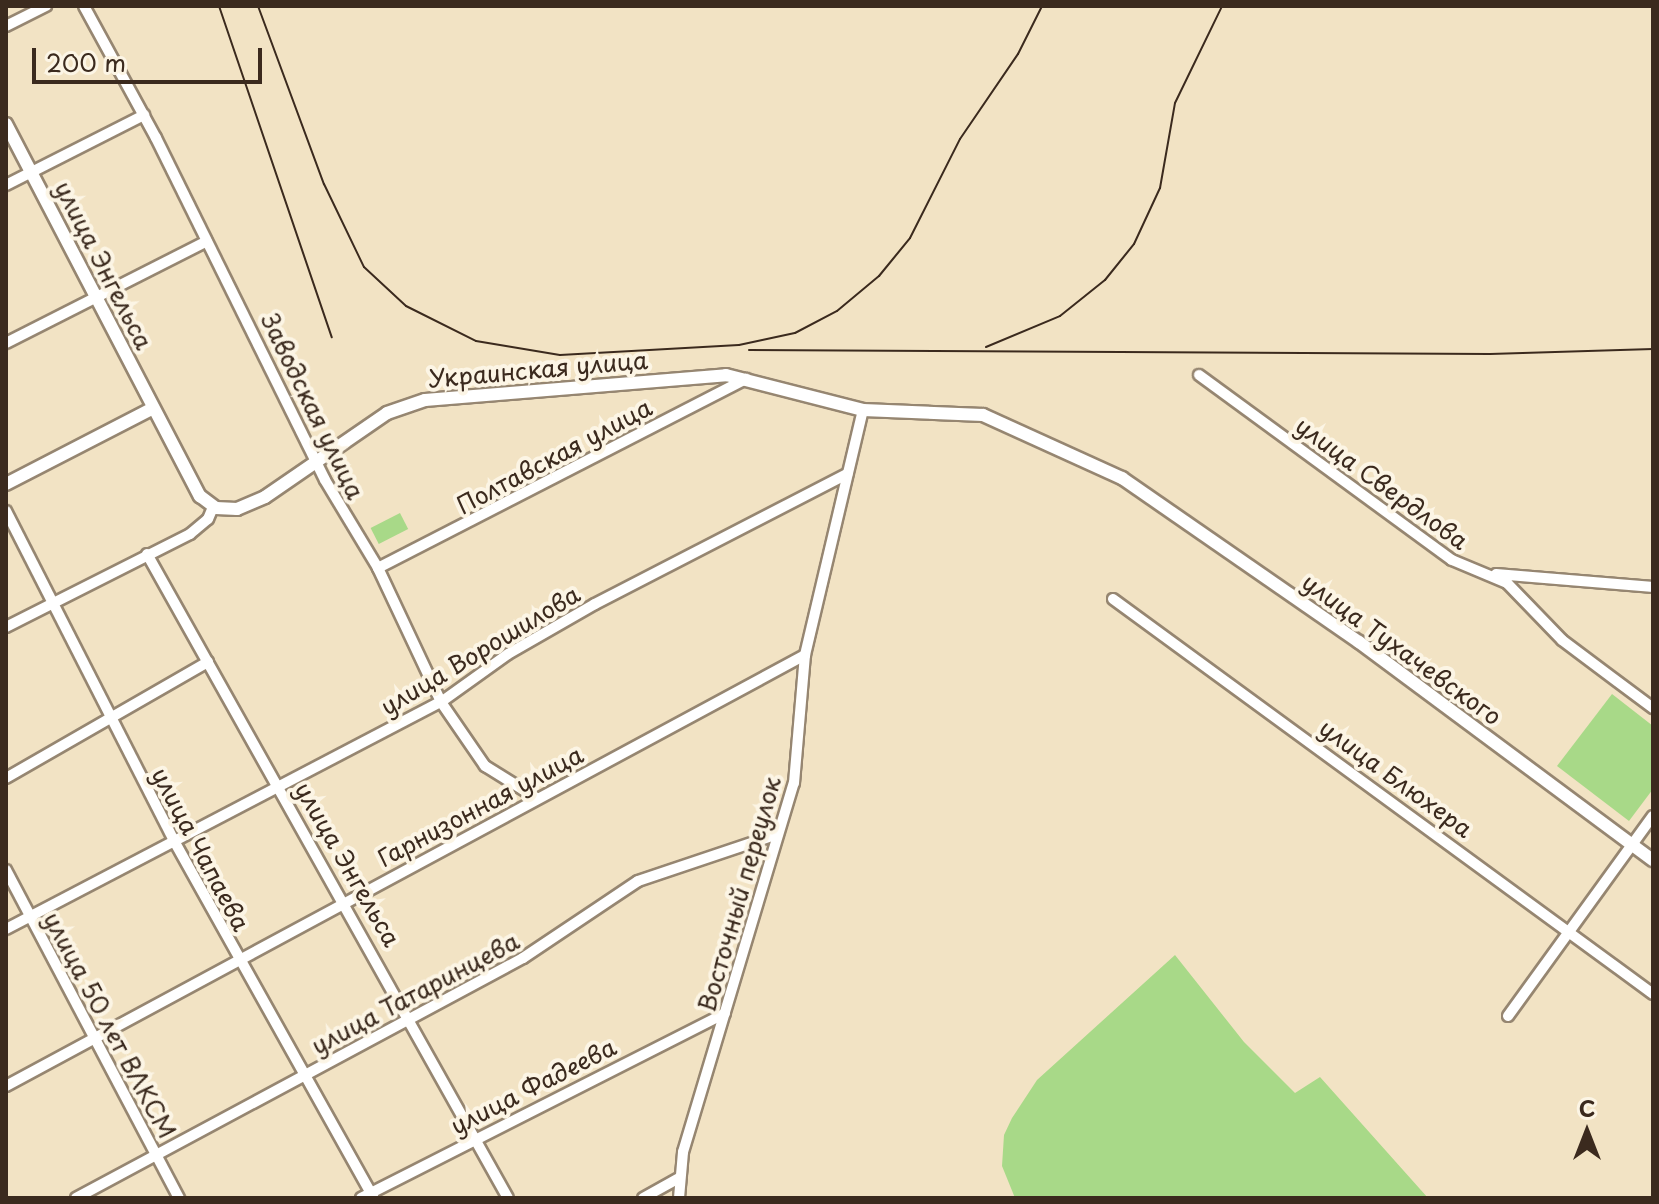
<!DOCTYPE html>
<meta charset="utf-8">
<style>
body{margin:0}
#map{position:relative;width:1659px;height:1204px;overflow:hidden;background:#f2e3c4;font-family:"Playpen Sans",sans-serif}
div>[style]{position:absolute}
.green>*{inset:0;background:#a8d988;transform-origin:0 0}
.roads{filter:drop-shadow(2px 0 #968671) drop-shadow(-2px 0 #968671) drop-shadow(0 2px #968671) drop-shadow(0 -2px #968671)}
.minor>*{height:10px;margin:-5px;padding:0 5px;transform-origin:5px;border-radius:5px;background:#fff}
.major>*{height:12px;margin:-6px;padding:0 6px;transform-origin:6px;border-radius:6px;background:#fff}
.rail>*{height:2px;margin:-1px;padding:0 1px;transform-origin:1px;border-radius:1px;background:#3b2a1e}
span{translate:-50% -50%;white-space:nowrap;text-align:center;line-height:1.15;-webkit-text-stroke:8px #fcf5e5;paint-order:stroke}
.street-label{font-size:24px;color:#3b2a1e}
.frame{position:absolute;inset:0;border:8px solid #3b2a1e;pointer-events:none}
.north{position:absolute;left:1547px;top:1092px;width:80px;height:80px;-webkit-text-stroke:6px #fcf5e5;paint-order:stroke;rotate:0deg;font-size:22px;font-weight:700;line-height:32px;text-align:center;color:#3b2a1e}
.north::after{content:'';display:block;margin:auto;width:28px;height:36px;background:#3b2a1e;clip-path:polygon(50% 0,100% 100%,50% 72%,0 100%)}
.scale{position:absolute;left:32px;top:48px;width:230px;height:36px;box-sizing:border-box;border:4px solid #3b2a1e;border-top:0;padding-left:10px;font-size:24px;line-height:28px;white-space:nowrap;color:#3b2a1e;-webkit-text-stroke:6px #fcf5e5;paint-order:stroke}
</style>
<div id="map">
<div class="green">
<div style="left:400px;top:513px;width:18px;height:33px;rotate:63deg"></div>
<div style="clip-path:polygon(1612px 694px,1653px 726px,1653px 789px,1629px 821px,1557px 766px)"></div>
<div style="clip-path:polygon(1175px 955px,1244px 1042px,1295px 1093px,1320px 1077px,1428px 1198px,1015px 1198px,1002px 1166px,1004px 1135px,1012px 1118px,1037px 1080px)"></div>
</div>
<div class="roads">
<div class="minor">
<div style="left:84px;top:6px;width:150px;rotate:61.4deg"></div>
<div style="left:156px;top:138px;width:381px;rotate:63.7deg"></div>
<div style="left:325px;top:480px;width:103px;rotate:58.9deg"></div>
<div style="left:378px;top:568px;width:148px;rotate:64.8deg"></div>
<div style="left:441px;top:702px;width:78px;rotate:55.5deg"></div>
<div style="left:485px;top:766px;width:59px;rotate:31.8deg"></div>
<div style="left:6px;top:26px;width:45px;rotate:-26.6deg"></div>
<div style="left:6px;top:185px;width:155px;rotate:-26.9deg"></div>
<div style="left:6px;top:343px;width:225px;rotate:-26.9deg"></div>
<div style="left:1199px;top:375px;width:313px;rotate:36.2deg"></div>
<div style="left:1452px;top:560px;width:60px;rotate:22.7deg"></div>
<div style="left:1507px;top:583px;width:79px;rotate:46deg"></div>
<div style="left:1562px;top:640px;width:114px;rotate:36.8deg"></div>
<div style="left:6px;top:511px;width:368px;rotate:63deg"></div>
<div style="left:173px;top:839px;width:411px;rotate:60.8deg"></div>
<div style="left:147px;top:554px;width:738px;rotate:60.73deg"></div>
<div style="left:378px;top:568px;width:414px;rotate:-27.2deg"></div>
<div style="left:1496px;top:574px;width:158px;rotate:4.7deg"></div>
<div style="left:1113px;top:599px;width:669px;rotate:36.18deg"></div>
<div style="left:6px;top:627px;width:206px;rotate:-26.8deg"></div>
<div style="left:190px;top:534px;width:23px;rotate:-40deg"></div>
<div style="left:208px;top:519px;width:13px;rotate:-67deg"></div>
<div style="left:6px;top:778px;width:233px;rotate:-29.9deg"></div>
<div style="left:6px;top:870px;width:371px;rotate:62.2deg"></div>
<div style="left:6px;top:929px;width:491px;rotate:-27.6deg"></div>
<div style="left:441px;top:702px;width:82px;rotate:-35.6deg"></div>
<div style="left:508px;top:654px;width:100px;rotate:-29.9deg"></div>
<div style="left:595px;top:604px;width:284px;rotate:-27.3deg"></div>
<div style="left:1508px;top:1016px;width:247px;rotate:-54.1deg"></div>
<div style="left:6px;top:1086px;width:908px;rotate:-28.34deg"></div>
<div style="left:76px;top:1198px;width:507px;rotate:-28.23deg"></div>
<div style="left:523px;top:958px;width:138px;rotate:-33.8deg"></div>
<div style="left:638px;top:881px;width:145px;rotate:-18.6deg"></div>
<div style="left:361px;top:1198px;width:408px;rotate:-26.9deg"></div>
<div style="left:643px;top:1198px;width:41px;rotate:-29.1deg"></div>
<div style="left:679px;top:1198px;width:46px;rotate:-85deg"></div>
<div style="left:683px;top:1152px;width:385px;rotate:-73.3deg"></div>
<div style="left:794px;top:783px;width:128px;rotate:-85.1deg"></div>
<div style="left:805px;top:655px;width:252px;rotate:-76.7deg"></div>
</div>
<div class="major">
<div style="left:6px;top:124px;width:420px;rotate:62.5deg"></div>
<div style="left:200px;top:496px;width:20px;rotate:37deg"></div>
<div style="left:216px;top:508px;width:21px;rotate:3deg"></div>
<div style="left:237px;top:509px;width:30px;rotate:-23deg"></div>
<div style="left:265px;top:497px;width:148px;rotate:-34.5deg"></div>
<div style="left:387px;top:413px;width:40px;rotate:-18.9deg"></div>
<div style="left:425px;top:400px;width:302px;rotate:-4.7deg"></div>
<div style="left:726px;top:375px;width:141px;rotate:14.3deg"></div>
<div style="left:863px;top:410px;width:120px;rotate:2.4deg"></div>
<div style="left:983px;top:415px;width:153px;rotate:24.4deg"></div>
<div style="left:1122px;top:478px;width:288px;rotate:34.7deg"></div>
<div style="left:1359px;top:642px;width:366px;rotate:36.6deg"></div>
<div style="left:6px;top:484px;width:165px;rotate:-27.3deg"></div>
</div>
</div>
<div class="rail">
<div style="left:219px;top:6px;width:350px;rotate:71.2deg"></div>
<div style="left:258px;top:6px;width:190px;rotate:69.7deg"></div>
<div style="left:324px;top:184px;width:92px;rotate:64.3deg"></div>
<div style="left:364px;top:267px;width:57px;rotate:42.9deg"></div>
<div style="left:406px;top:306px;width:78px;rotate:26.6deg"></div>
<div style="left:476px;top:341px;width:85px;rotate:9.5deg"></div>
<div style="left:560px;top:355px;width:179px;rotate:-3.2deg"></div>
<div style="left:739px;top:345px;width:57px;rotate:-12.1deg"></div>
<div style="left:795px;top:333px;width:47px;rotate:-27.6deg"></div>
<div style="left:837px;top:311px;width:55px;rotate:-39.8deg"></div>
<div style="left:879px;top:276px;width:49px;rotate:-50.8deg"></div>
<div style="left:910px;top:238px;width:111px;rotate:-63.2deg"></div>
<div style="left:960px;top:139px;width:103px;rotate:-55.7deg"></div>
<div style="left:1018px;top:54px;width:54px;rotate:-63.4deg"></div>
<div style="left:986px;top:347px;width:80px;rotate:-22.7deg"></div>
<div style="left:1060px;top:316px;width:58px;rotate:-38.7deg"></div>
<div style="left:1105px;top:280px;width:46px;rotate:-51.1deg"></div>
<div style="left:1134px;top:244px;width:62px;rotate:-65.1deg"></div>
<div style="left:1160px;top:188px;width:86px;rotate:-80deg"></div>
<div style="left:1175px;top:103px;width:108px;rotate:-64.1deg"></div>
<div style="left:749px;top:350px;width:741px;rotate:0.31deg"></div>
<div style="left:1490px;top:354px;width:163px;rotate:-1.8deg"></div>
</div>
<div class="street-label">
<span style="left:104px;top:265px;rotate:63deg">улица Энгельса</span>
<span style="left:538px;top:369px;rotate:-5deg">Украинская улица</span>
<span style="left:313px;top:406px;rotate:64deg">Заводская улица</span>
<span style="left:554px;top:456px;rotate:-28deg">Полтавская улица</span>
<span style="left:1382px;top:483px;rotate:36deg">улица Свердлова</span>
<span style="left:1402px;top:649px;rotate:36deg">улица Тухачевского</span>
<span style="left:480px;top:650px;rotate:-31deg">улица Ворошилова</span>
<span style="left:1396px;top:778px;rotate:36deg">улица Блюхера</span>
<span style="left:480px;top:806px;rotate:-28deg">Гарнизонная улица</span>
<span style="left:201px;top:849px;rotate:62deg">улица Чапаева</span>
<span style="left:348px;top:864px;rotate:60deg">улица Энгельса</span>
<span style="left:739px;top:894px;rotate:-74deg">Восточный переулок</span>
<span style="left:415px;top:993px;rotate:-28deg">улица Татаринцева</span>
<span style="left:110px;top:1025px;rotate:62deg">улица 50 лет ВЛКСМ</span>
<span style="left:533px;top:1086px;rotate:-27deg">улица Фадеева</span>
</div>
<div class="frame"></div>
<div class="north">С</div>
<div class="scale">200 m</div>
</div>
